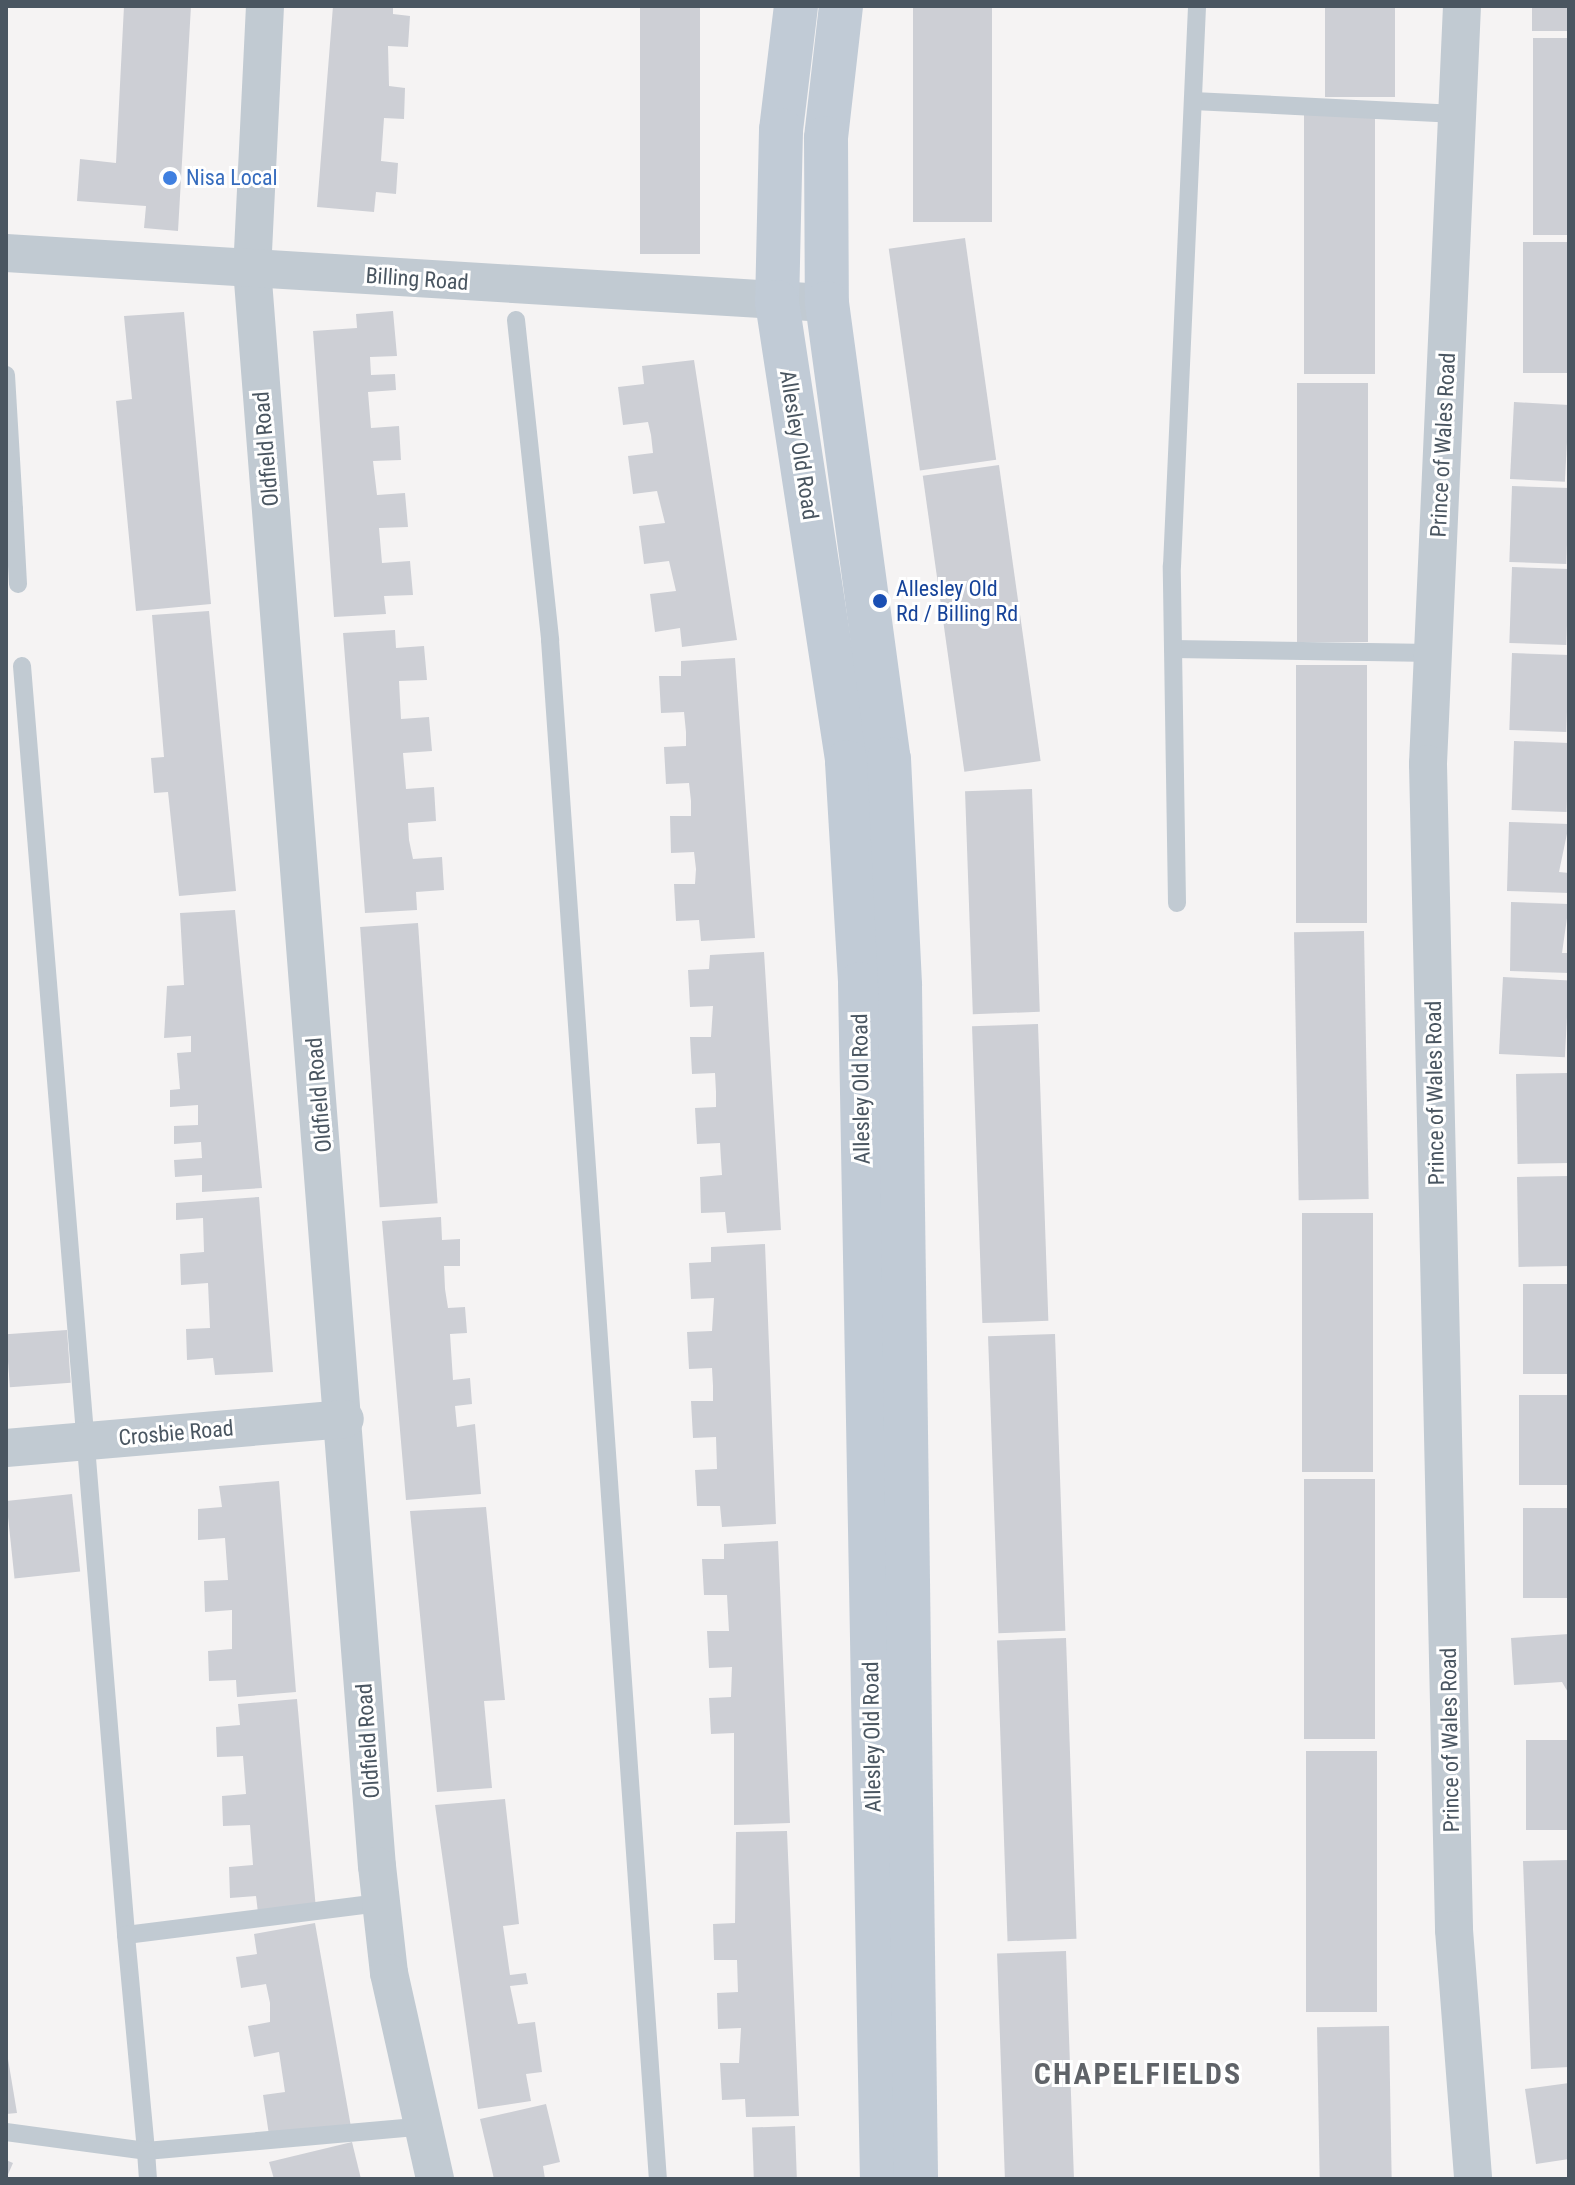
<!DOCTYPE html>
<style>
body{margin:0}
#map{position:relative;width:1575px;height:2185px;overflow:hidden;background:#f5f3f3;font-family:"Roboto Condensed",sans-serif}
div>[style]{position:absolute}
.building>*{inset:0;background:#cdcfd5;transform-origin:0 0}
.lane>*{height:18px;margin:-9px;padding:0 9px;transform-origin:9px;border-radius:9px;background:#c1cad2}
.street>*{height:38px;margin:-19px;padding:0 19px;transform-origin:19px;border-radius:19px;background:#c1cad2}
.secondary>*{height:44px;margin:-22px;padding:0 22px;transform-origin:22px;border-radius:22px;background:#c1cbd6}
.dots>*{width:22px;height:22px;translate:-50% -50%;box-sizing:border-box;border:4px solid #fff;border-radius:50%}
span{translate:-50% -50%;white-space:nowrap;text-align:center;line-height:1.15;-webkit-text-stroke:6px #fff;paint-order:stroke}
.shop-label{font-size:22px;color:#366cbe}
.left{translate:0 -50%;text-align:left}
.street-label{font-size:22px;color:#4a5661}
.transit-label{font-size:22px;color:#164399}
.district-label{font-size:30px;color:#5f6368;font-weight:700;letter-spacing:2px}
.frame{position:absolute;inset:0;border:8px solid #4a5661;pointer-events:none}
</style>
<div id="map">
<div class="building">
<div style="clip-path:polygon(124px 6px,191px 6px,178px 231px,144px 228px,146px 206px,77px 201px,80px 159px,116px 163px)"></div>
<div style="clip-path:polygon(333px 6px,393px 6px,393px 14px,410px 16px,408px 47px,388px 46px,389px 86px,405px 88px,404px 119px,384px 118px,381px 161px,398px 163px,396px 194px,376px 192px,374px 212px,317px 207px)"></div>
<div style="left:640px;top:6px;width:60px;height:248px"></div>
<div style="left:913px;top:6px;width:79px;height:216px"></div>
<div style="left:1325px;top:6px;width:70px;height:91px"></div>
<div style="left:1532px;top:6px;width:37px;height:25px"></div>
<div style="left:1569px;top:38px;width:197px;height:36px;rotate:90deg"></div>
<div style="left:1375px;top:114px;width:260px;height:71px;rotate:90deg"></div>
<div style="left:965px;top:238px;width:224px;height:77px;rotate:82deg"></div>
<div style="left:1523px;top:242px;width:46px;height:131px"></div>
<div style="clip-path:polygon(393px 311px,397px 356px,370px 357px,371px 375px,395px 374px,396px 390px,368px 392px,371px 428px,399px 426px,401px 460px,373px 461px,377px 495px,405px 493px,408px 527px,379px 528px,382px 563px,410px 561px,413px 595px,384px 596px,386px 614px,334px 617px,313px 331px,357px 328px,356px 314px)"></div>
<div style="clip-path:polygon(184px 312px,211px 604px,136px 611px,116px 401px,132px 399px,124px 316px)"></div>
<div style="clip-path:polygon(694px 360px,737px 640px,682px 647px,680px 628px,655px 632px,650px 594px,676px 591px,669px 561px,644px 564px,639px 526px,665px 523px,657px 491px,633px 494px,628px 456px,653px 453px,651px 435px,648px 422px,623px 425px,618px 387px,644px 384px,642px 366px)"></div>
<div style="left:1368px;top:383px;width:259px;height:71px;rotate:90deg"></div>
<div style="left:1514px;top:402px;width:55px;height:77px;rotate:3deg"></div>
<div style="left:999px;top:465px;width:299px;height:77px;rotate:82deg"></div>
<div style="left:1512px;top:486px;width:57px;height:76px;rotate:2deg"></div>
<div style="left:1512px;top:567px;width:57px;height:76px;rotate:2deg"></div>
<div style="clip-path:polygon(209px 611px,236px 891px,179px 896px,168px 792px,154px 793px,151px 758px,164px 757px,152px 615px)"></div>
<div style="clip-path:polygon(395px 630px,396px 648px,424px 646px,427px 680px,399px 681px,401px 719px,429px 717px,432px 751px,403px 753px,406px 789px,434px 787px,436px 821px,408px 823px,409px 840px,413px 859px,442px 857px,444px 890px,416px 892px,417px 910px,365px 913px,343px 633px)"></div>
<div style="left:1512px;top:653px;width:57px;height:77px;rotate:2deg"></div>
<div style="clip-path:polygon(735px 658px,755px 938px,701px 941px,699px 920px,676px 921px,674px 884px,695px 884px,696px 869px,694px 852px,671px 853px,670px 816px,691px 816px,691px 801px,689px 783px,666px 784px,664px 747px,686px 746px,686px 732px,684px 712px,661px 713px,659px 676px,681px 676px,681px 661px)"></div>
<div style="left:1367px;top:665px;width:258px;height:71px;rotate:90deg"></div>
<div style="left:1514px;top:741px;width:55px;height:69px;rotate:2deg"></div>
<div style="left:1032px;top:789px;width:223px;height:67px;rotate:88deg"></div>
<div style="clip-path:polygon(1509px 822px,1569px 824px,1559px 872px,1569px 873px,1569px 893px,1507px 891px)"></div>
<div style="clip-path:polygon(1511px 902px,1569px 904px,1562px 953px,1569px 953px,1569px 973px,1510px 971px)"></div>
<div style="clip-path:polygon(235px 910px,262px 1188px,202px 1192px,202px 1175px,175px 1177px,174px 1160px,202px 1158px,201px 1142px,174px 1144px,174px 1126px,198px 1125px,198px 1105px,170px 1107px,170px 1090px,180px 1089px,177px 1053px,191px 1052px,191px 1036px,164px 1038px,167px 986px,184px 985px,180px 913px)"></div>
<div style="left:418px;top:923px;width:281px;height:58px;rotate:86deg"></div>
<div style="left:1364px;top:931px;width:268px;height:70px;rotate:89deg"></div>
<div style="clip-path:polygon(764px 952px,781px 1230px,727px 1233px,725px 1212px,701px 1213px,700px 1177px,722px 1175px,721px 1160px,720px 1143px,697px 1144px,695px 1108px,716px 1107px,716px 1092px,715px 1073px,692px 1074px,690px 1037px,711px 1037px,713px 1006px,690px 1007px,688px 970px,709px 969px,710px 955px)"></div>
<div style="left:1503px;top:977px;width:66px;height:77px;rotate:3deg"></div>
<div style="left:1038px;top:1024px;width:297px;height:66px;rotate:88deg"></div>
<div style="left:1568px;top:1073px;width:90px;height:52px;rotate:89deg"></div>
<div style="left:1568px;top:1176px;width:90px;height:51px;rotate:89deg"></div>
<div style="clip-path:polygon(259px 1197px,273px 1372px,215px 1375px,213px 1358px,187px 1360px,186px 1329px,210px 1328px,208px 1283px,181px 1285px,180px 1254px,204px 1252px,203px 1218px,176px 1220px,176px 1203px)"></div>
<div style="left:1302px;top:1213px;width:71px;height:259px"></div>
<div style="clip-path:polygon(441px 1217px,442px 1240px,460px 1239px,460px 1266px,444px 1266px,445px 1289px,448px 1308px,465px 1307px,467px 1333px,450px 1334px,453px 1380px,470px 1378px,472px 1404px,455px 1406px,457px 1427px,475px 1424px,481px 1494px,406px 1500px,382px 1221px)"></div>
<div style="clip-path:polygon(765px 1244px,776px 1524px,722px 1527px,720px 1506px,697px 1506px,695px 1470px,717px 1469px,716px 1437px,693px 1438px,691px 1401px,713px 1401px,713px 1386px,712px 1368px,689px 1369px,687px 1332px,712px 1331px,714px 1298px,691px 1299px,689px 1263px,711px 1262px,711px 1247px)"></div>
<div style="left:1569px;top:1284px;width:90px;height:46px;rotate:90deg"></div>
<div style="left:67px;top:1330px;width:53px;height:61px;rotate:86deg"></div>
<div style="left:1055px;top:1334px;width:297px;height:67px;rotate:88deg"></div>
<div style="left:1569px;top:1395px;width:90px;height:50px;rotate:90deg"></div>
<div style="left:1304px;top:1479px;width:71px;height:260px"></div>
<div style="clip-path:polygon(279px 1481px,296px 1692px,237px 1697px,236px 1680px,209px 1681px,208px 1651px,232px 1649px,232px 1610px,205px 1612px,204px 1581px,228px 1580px,225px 1538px,198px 1540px,198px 1509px,222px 1507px,219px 1486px)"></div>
<div style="left:72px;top:1494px;width:78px;height:66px;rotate:84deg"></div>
<div style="clip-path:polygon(486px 1507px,505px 1700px,484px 1701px,492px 1788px,437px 1792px,410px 1511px)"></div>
<div style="left:1569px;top:1508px;width:90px;height:46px;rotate:90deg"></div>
<div style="clip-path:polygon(778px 1541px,790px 1823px,734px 1825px,734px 1733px,711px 1734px,709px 1698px,731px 1697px,732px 1667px,709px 1668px,707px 1631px,729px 1631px,727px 1595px,704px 1595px,702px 1559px,724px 1559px,724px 1544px)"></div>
<div style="clip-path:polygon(1569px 1634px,1569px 1694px,1562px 1682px,1514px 1685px,1511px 1638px)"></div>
<div style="left:1066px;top:1638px;width:301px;height:69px;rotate:88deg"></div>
<div style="clip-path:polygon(297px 1699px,316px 1909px,258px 1913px,256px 1896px,230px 1898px,229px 1867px,253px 1865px,250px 1825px,223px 1826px,222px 1796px,246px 1794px,243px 1756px,217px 1757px,216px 1727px,240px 1725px,238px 1704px)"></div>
<div style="left:1569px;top:1740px;width:90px;height:43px;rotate:90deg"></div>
<div style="left:1306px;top:1751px;width:71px;height:261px"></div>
<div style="clip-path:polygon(505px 1799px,519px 1924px,503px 1926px,510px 1975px,526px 1973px,528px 1984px,510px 1986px,518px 2024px,535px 2022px,542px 2072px,526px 2074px,531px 2101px,478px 2109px,435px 1805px)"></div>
<div style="clip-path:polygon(787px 1831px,799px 2116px,746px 2117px,745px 2099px,722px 2100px,720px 2063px,739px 2063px,741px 2028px,718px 2029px,717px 1993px,738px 1992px,737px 1960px,714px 1960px,713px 1924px,735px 1923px,736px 1832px)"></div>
<div style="clip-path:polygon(1569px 1860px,1569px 2067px,1531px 2069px,1523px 1861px)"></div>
<div style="clip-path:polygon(315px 1923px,351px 2127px,269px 2135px,263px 2095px,285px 2092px,279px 2052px,254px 2057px,248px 2026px,270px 2022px,270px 2003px,266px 1984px,241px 1988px,236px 1957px,257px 1954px,254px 1934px)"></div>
<div style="left:1066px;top:1951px;width:228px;height:69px;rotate:88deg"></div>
<div style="left:1389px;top:2026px;width:153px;height:72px;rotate:89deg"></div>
<div style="clip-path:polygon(6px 2047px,17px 2113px,6px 2114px)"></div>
<div style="clip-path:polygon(1569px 2083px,1569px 2159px,1536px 2164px,1525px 2089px)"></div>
<div style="clip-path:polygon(546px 2104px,560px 2162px,543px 2166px,545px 2179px,494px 2179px,480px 2119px)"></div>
<div style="left:795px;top:2126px;width:53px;height:43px;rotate:88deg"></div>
<div style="clip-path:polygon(352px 2142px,361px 2179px,274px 2179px,269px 2162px)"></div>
<div style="clip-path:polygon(6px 2160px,13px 2163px,6px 2179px)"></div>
</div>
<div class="lane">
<div style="left:1193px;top:101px;width:264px;rotate:2.8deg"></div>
<div style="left:516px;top:320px;width:322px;rotate:83.9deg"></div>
<div style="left:550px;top:640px;width:1543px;rotate:85.99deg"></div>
<div style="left:6px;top:375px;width:135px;rotate:86.6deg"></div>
<div style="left:14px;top:510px;width:8px;rotate:180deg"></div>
<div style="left:14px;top:510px;width:74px;rotate:86.9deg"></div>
<div style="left:1173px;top:649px;width:260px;rotate:0.9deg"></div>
<div style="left:22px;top:666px;width:1273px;rotate:85.31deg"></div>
<div style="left:126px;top:1935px;width:257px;rotate:-7.2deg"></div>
<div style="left:1177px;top:903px;width:337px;rotate:-90.9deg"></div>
<div style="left:1172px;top:566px;width:561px;rotate:-87.44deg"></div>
<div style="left:126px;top:1935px;width:217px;rotate:84.7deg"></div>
<div style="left:146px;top:2151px;width:279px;rotate:-5.1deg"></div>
<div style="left:6px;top:2132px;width:141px;rotate:7.7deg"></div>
<div style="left:146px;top:2151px;width:28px;rotate:86deg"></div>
</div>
<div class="street">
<div style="left:265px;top:6px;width:262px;rotate:92.8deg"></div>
<div style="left:252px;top:268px;width:1603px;rotate:85.53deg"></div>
<div style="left:377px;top:1866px;width:108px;rotate:83.6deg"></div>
<div style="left:389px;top:1973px;width:211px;rotate:77.4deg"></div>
<div style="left:1462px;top:6px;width:759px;rotate:92.57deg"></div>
<div style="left:1428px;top:764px;width:1166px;rotate:88.72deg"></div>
<div style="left:1454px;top:1930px;width:250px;rotate:85.6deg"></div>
<div style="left:6px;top:253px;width:823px;rotate:3.49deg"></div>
<div style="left:6px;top:1448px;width:340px;rotate:-4.9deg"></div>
</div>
<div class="secondary">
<div style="left:796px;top:6px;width:125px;rotate:96.9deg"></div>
<div style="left:781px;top:130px;width:172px;rotate:91.3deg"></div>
<div style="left:777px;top:302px;width:465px;rotate:81.3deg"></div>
<div style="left:847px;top:762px;width:222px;rotate:86.6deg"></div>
<div style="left:860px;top:984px;width:1195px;rotate:88.95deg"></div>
<div style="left:841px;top:6px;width:133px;rotate:96.5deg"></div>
<div style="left:826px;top:138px;width:165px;rotate:89.7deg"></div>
<div style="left:827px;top:303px;width:460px;rotate:82.3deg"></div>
<div style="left:889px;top:759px;width:227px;rotate:87.2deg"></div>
<div style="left:900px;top:986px;width:1193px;rotate:89.23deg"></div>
</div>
<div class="dots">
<div style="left:170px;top:178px;background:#3f7fe0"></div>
<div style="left:880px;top:601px;background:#1a4fb4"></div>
</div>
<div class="shop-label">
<span class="left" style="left:186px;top:178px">Nisa Local</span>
</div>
<div class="street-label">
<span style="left:417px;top:279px;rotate:4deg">Billing Road</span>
<span style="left:799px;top:445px;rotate:81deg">Allesley Old Road</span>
<span style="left:1443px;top:445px;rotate:-87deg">Prince of Wales Road</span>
<span style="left:266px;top:449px;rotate:-95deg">Oldfield Road</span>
<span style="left:861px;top:1089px;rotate:-91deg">Allesley Old Road</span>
<span style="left:1435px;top:1093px;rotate:-91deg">Prince of Wales Road</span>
<span style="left:319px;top:1095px;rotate:-95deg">Oldfield Road</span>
<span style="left:176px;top:1433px;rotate:-5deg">Crosbie Road</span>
<span style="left:872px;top:1737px;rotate:-91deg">Allesley Old Road</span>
<span style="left:1450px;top:1740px;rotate:-91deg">Prince of Wales Road</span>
<span style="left:368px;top:1741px;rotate:-94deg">Oldfield Road</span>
</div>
<div class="transit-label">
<span class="left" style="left:896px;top:601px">Allesley Old<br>Rd / Billing Rd</span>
</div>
<div class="district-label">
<span style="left:1138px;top:2074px">CHAPELFIELDS</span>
</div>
<div class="frame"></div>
</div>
